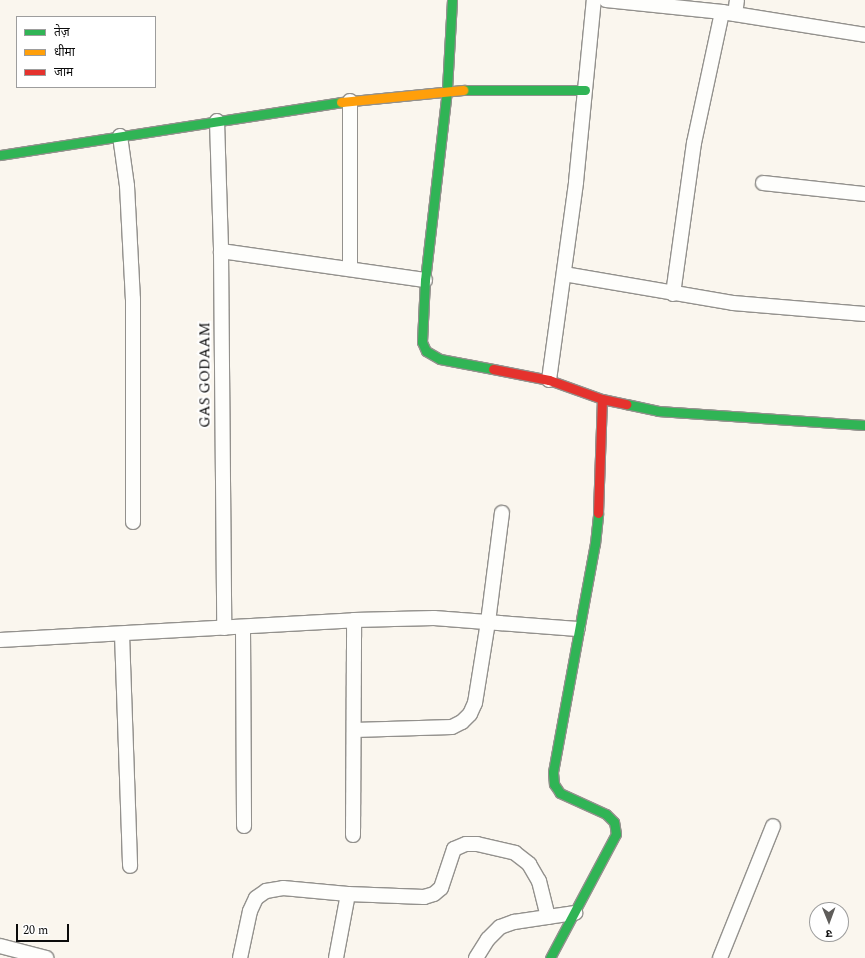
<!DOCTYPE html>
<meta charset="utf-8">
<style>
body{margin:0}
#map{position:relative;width:865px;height:958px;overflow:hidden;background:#faf6ee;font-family:Spectral,"Noto Sans Devanagari",serif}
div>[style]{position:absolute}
.roads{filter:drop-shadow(1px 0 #93918d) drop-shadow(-1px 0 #93918d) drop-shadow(0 1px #93918d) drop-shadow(0 -1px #93918d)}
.street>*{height:14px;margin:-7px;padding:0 7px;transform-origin:7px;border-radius:7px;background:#fefefc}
.fast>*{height:9px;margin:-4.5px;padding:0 4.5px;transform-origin:4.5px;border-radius:4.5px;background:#30b455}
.slow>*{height:9px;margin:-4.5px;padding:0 4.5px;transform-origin:4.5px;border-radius:4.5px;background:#ff9f0a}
.jam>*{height:9px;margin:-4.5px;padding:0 4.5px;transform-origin:4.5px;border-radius:4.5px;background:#e5322d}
span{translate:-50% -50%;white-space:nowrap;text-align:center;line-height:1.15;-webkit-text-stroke:4px #fff;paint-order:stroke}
.street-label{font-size:15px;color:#0b0b0b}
.legend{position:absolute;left:16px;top:16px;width:140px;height:72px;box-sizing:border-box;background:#fff;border:1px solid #9d9d9d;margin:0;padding:5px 7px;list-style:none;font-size:12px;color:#0b0b0b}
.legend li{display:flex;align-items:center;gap:8px;height:20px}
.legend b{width:20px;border:1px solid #9d9d9d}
.north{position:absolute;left:809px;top:902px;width:40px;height:40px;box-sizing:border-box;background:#fff;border:1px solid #9d9d9d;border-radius:50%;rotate:179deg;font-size:11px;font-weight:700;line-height:16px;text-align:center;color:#0b0b0b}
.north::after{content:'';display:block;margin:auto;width:14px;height:18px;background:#5f5d5a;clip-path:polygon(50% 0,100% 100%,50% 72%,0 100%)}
.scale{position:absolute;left:16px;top:924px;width:53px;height:18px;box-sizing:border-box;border:2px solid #0b0b0b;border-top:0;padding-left:5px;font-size:12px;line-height:14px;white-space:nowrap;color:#0b0b0b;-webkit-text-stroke:3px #fff;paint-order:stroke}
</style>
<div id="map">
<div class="roads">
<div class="street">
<div style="left:606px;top:0;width:117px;rotate:5.9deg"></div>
<div style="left:722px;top:12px;width:145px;rotate:9.1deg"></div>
<div style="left:735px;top:14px;width:14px;rotate:-82deg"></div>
<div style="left:350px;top:101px;width:168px;rotate:90deg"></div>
<div style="left:217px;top:121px;width:130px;rotate:88.2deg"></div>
<div style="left:221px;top:251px;width:377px;rotate:89.5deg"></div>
<div style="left:120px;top:136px;width:50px;rotate:82deg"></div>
<div style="left:127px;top:186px;width:113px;rotate:87deg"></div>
<div style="left:133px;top:299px;width:223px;rotate:90deg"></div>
<div style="left:763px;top:183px;width:103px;rotate:6.2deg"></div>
<div style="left:221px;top:251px;width:206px;rotate:8.1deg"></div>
<div style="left:564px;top:274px;width:171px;rotate:9.7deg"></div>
<div style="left:733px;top:303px;width:132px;rotate:4.8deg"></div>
<div style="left:673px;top:294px;width:152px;rotate:-82.1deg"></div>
<div style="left:694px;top:143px;width:134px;rotate:-77.9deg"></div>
<div style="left:549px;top:380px;width:200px;rotate:-82.2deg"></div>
<div style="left:576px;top:182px;width:183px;rotate:-84.4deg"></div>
<div style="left:243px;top:628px;width:198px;rotate:89.7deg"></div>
<div style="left:122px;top:634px;width:232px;rotate:88deg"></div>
<div style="left:0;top:640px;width:355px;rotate:-3.2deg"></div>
<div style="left:354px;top:620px;width:80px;rotate:-1.4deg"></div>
<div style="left:434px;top:618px;width:144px;rotate:4.4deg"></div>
<div style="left:354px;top:730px;width:98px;rotate:-1.8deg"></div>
<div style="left:452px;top:727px;width:11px;rotate:-27deg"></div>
<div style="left:462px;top:722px;width:11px;rotate:-45deg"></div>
<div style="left:470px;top:714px;width:12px;rotate:-66deg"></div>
<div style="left:475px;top:703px;width:82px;rotate:-80.9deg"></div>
<div style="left:488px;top:622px;width:110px;rotate:-82.7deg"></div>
<div style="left:353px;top:835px;width:215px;rotate:-89.7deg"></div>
<div style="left:0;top:946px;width:48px;rotate:14.6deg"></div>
<div style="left:240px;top:958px;width:48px;rotate:-78deg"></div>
<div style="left:250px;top:911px;width:14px;rotate:-65deg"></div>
<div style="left:256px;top:898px;width:12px;rotate:-35deg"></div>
<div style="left:266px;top:891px;width:17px;rotate:-10deg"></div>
<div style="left:283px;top:888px;width:65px;rotate:5.3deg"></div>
<div style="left:348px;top:894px;width:76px;rotate:2.3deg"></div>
<div style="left:424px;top:897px;width:10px;rotate:-17deg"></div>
<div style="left:434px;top:894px;width:9px;rotate:-41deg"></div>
<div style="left:441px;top:888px;width:41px;rotate:-71.6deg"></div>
<div style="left:454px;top:849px;width:13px;rotate:-23deg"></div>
<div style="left:466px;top:844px;width:11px"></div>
<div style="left:477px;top:844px;width:39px;rotate:13deg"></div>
<div style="left:515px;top:853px;width:18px;rotate:38deg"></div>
<div style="left:529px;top:864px;width:20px;rotate:60deg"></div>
<div style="left:539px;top:881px;width:37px;rotate:76deg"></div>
<div style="left:336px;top:958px;width:65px;rotate:-79.4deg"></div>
<div style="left:476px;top:958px;width:22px;rotate:-58deg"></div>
<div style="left:488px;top:939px;width:17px;rotate:-45deg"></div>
<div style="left:500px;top:927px;width:15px;rotate:-20deg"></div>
<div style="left:514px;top:922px;width:62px;rotate:-8.4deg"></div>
<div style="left:720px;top:958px;width:142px;rotate:-68.1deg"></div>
</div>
<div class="fast">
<div style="left:452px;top:0;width:90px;rotate:93.2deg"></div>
<div style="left:447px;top:90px;width:191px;rotate:96.6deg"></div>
<div style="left:425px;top:280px;width:62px;rotate:92.8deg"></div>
<div style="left:422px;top:342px;width:10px;rotate:66deg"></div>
<div style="left:426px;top:351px;width:16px;rotate:30deg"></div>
<div style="left:440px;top:359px;width:54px;rotate:10.7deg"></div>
<div style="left:463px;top:90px;width:122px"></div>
<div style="left:0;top:155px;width:345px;rotate:-8.8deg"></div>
<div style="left:626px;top:404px;width:33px;rotate:12deg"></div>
<div style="left:658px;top:411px;width:207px;rotate:3.9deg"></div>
<div style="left:550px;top:958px;width:140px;rotate:-62deg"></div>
<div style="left:616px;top:834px;width:12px;rotate:-99deg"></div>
<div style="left:614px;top:822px;width:11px;rotate:-135deg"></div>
<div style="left:606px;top:814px;width:51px;rotate:-155.5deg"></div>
<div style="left:560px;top:793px;width:11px;rotate:-124deg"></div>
<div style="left:554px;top:784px;width:12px;rotate:-95deg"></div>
<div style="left:553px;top:772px;width:232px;rotate:-79.6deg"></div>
<div style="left:595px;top:544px;width:31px;rotate:-84deg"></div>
</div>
<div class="slow">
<div style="left:341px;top:102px;width:123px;rotate:-5.6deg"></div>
</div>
<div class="jam">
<div style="left:493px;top:369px;width:57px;rotate:11.1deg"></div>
<div style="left:549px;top:380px;width:56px;rotate:19.7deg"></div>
<div style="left:602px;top:399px;width:25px;rotate:12deg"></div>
<div style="left:598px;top:513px;width:114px;rotate:-88deg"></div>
</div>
</div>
<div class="street-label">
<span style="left:205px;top:375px;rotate:-90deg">GAS GODAAM</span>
</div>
<ul class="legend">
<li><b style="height:5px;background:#30b455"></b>तेज़</li>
<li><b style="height:5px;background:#ff9f0a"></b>धीमा</li>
<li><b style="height:5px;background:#e5322d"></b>जाम</li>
</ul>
<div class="north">उ</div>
<div class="scale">20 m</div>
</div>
